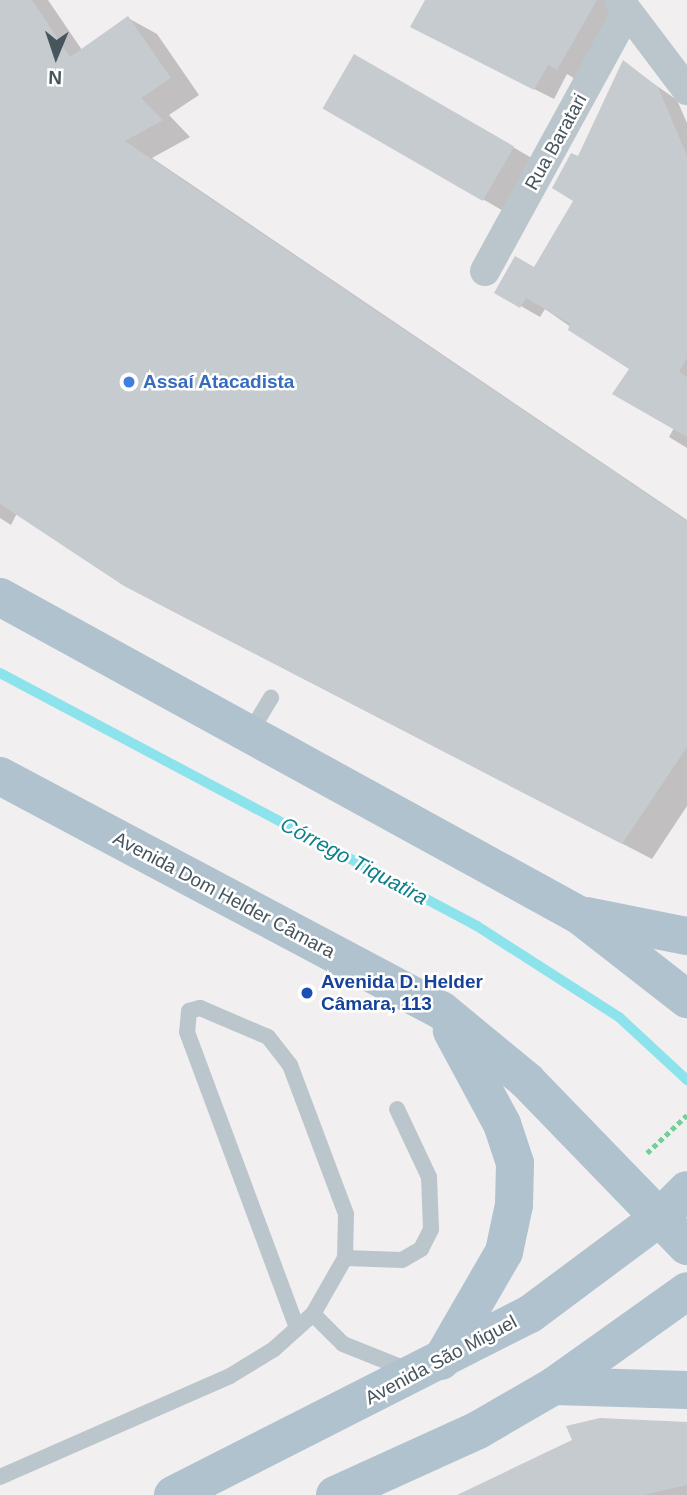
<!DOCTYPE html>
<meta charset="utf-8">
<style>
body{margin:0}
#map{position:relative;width:687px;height:1495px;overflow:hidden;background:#f2eff0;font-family:Helvetica,sans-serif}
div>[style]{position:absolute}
.shadow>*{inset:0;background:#0003;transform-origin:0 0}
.stream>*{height:10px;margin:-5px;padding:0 5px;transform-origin:5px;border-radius:5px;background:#8ce3ec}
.building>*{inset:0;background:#c6cbcf;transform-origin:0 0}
.path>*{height:4.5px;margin-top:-2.25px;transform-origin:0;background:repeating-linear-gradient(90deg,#76cd98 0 5px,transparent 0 8.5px)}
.service>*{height:16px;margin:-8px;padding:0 8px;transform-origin:8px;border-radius:8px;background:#bbc6cc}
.minor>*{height:30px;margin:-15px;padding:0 15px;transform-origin:15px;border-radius:15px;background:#bbc6cc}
.primary>*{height:38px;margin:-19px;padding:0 19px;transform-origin:19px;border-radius:19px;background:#afc2ce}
.dots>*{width:19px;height:19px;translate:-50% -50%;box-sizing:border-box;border:4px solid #fff;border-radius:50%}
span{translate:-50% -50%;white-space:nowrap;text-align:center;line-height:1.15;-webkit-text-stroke:5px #fff;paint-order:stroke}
.street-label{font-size:19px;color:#47555d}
.shop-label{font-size:19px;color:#366cbe;font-weight:700}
.left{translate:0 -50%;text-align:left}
.transit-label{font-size:19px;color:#164399;font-weight:700}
.water-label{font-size:21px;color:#0e808c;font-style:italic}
.north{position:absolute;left:21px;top:21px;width:70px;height:70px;-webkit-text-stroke:5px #fff;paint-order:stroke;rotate:182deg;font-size:19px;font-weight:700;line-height:28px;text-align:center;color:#47555d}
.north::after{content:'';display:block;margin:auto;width:24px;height:32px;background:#47555d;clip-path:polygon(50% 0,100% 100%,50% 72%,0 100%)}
</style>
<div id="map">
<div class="shadow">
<div style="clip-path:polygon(0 0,48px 0,82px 50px,128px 18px,157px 34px,199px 95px,169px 115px,190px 137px,152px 158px,687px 520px,687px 806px,652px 859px,155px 602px,17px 513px,11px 525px,0 518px)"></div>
<div style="clip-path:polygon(427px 0,611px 0,616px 12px,577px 80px,567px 74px,554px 99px,431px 37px)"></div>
<div style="left:355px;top:56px;width:213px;height:60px;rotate:30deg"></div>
<div style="clip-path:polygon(624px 63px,677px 100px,687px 123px,687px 448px,669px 437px,674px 428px,631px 369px,545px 309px,540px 317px,497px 292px,535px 269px,576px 200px,578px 159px)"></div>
<div style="clip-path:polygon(687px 1423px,687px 1495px,499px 1495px)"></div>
</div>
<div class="stream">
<div style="left:0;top:673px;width:540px;rotate:27.94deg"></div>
<div style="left:477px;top:926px;width:169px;rotate:32.7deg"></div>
<div style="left:619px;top:1017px;width:93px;rotate:42.8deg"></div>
</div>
<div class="building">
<div style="clip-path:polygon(0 0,32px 0,70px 57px,128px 16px,171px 78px,141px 98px,163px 120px,125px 141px,687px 521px,687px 747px,622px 844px,124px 586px,0 504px)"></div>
<div style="clip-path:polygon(425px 0,597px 0,557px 70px,548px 65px,534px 90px,410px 27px)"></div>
<div style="left:354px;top:54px;width:185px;height:63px;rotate:30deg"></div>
<div style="clip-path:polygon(623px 60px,658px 87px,687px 156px,687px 358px,679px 372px,687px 377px,687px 437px,612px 394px,629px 369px,568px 330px,570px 324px,526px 298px,520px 308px,494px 293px,515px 256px,534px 267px,573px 201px,552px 188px,571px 153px,578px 156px)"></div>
<div style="clip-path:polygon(600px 1418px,687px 1422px,687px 1485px,643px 1495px,457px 1495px,572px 1440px,566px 1426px)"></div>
</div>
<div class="path">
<div style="left:647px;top:1153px;width:55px;rotate:-43.5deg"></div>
</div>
<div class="service">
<div style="left:251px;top:731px;width:39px;rotate:-59deg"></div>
<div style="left:345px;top:1258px;width:57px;rotate:2deg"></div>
<div style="left:402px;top:1260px;width:22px;rotate:-30deg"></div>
<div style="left:421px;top:1249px;width:22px;rotate:-63deg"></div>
<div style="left:431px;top:1229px;width:52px;rotate:-92.2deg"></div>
<div style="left:429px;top:1177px;width:75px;rotate:-115.2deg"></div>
<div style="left:313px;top:1314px;width:42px;rotate:45deg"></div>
<div style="left:343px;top:1344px;width:70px;rotate:21.8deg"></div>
<div style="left:0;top:1477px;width:251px;rotate:-23.7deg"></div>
<div style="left:230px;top:1376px;width:52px;rotate:-31.5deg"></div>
<div style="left:274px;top:1349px;width:52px;rotate:-41.9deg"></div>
<div style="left:313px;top:1314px;width:64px;rotate:-60.3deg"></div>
<div style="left:345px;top:1258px;width:44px;rotate:-88.7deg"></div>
<div style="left:346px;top:1214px;width:159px;rotate:-110.6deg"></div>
<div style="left:290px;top:1065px;width:36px;rotate:-128deg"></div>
<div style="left:268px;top:1037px;width:74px;rotate:-156.9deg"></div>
<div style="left:200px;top:1008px;width:11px;rotate:165deg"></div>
<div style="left:189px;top:1011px;width:21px;rotate:95deg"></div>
<div style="left:187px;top:1032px;width:316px;rotate:69.6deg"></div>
</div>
<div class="minor">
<div style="left:619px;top:0;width:113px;rotate:52.9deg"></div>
<div style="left:485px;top:271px;width:295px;rotate:-61.3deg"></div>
</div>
<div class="primary">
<div style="left:0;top:597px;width:661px;rotate:28.78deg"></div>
<div style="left:579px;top:915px;width:137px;rotate:37.9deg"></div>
<div style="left:0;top:776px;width:499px;rotate:28deg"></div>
<div style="left:441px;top:1010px;width:112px;rotate:39.5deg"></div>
<div style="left:527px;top:1081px;width:230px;rotate:45.9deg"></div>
<div style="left:586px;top:916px;width:103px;rotate:11.2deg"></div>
<div style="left:441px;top:1361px;width:126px;rotate:-60deg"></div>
<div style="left:504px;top:1252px;width:48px;rotate:-78deg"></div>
<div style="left:514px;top:1205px;width:42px;rotate:-88.6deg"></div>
<div style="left:515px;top:1163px;width:41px;rotate:-108.4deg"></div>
<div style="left:502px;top:1124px;width:106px;rotate:-118.3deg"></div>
<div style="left:554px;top:1386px;width:133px;rotate:1.7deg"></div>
<div style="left:173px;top:1495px;width:400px;rotate:-26.9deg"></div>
<div style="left:530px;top:1314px;width:162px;rotate:-36.7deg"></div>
<div style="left:660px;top:1217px;width:38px;rotate:-45deg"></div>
<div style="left:335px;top:1495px;width:157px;rotate:-24.4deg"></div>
<div style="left:478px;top:1430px;width:88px;rotate:-30.1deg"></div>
<div style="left:554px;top:1386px;width:163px;rotate:-35.5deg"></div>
</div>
<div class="dots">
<div style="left:129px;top:382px;background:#3f7fe0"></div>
<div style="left:307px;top:993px;background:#1a4fb4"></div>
</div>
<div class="street-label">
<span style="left:556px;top:142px;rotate:-61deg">Rua Baratari</span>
<span style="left:224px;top:895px;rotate:28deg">Avenida Dom Helder Câmara</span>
<span style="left:441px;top:1360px;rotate:-28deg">Avenida São Miguel</span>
</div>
<div class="shop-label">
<span class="left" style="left:143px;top:382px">Assaí Atacadista</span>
</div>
<div class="transit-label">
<span class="left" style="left:321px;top:993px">Avenida D. Helder<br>Câmara, 113</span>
</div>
<div class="water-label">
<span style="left:354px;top:861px;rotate:28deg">Córrego Tiquatira</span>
</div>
<div class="north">N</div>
</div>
